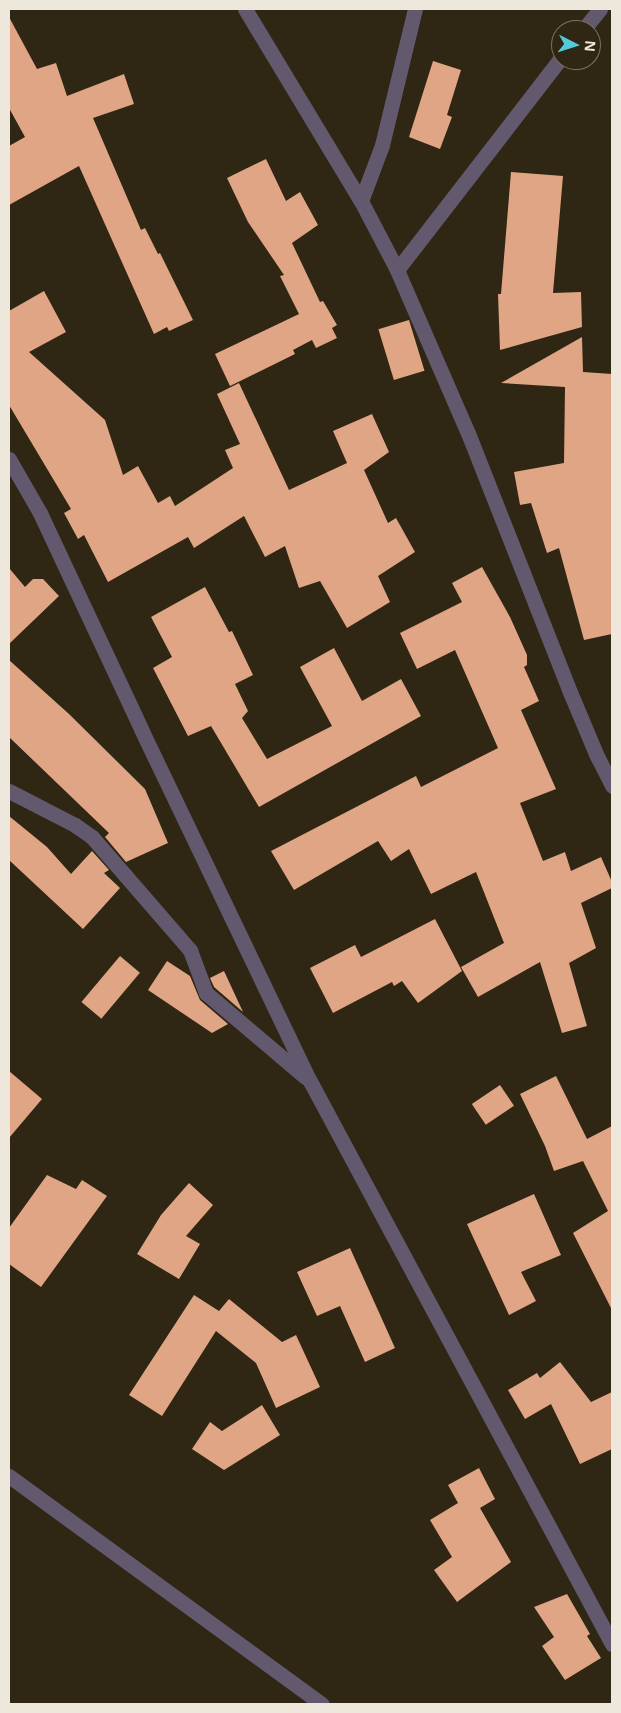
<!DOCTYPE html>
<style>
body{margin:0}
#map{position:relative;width:621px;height:1713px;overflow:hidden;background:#2f2613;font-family:"Noto Sans",sans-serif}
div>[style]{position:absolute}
.building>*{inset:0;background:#dfa584;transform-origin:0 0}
.minor>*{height:15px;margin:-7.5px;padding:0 7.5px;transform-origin:7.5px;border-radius:7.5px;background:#62596f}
span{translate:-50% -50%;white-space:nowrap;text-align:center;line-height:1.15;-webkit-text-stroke:5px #2f2613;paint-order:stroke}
.frame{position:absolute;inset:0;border:10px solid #eee8dc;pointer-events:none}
.north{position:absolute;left:551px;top:20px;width:50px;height:50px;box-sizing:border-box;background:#2f2613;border:1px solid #7b7463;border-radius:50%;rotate:95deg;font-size:14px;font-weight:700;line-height:20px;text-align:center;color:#eee8dc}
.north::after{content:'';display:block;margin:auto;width:18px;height:22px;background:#52cbd8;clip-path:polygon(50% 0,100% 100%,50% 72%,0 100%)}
</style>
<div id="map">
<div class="building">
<div style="clip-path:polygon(9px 17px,37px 69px,56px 63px,67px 96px,124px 74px,134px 104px,93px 118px,141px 230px,145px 228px,158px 254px,160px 253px,193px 320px,169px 331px,167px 327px,154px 334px,79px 166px,9px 205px,9px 146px,25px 137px,9px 108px)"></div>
<div style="clip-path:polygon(433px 61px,461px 70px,447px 115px,452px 117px,440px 149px,409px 137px)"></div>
<div style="clip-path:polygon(266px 159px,286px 201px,300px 192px,318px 225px,292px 243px,320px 302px,323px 301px,337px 325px,332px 328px,337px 338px,316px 348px,312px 340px,293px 350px,295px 354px,230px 386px,215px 354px,299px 314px,280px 276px,284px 275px,248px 222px,227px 178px)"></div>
<div style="clip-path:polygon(511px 172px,563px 176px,553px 293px,581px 292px,582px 327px,500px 350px,498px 294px,501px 294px)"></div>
<div style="clip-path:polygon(44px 291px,66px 332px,29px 352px,105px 420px,123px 475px,138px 466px,158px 503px,170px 496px,175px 506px,233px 468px,225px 450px,240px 444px,217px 394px,239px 383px,289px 490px,347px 463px,333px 431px,372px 414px,389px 452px,364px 470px,388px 523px,396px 518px,415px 552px,378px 576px,390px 602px,347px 628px,320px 581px,299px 588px,285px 546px,265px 557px,244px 516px,194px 548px,188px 537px,108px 582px,84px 535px,78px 539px,64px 513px,71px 509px,9px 405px,9px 311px)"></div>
<div style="left:409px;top:320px;width:53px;height:32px;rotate:73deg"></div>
<div style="clip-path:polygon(582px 337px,583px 372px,612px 374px,612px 634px,584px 640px,559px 548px,547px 553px,531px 503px,520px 505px,514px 472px,564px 463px,565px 387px,501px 383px)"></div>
<div style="clip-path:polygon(482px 567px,510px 617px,527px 655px,527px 665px,524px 667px,539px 701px,521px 710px,556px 789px,520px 803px,543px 861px,565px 852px,571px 871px,601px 857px,612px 882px,612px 888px,581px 903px,596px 948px,569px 963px,587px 1026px,562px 1033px,540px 962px,478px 997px,461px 967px,504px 943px,476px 872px,431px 894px,409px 849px,391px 861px,378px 841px,294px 890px,271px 851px,416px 776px,421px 787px,498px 748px,455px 650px,417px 669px,400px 633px,462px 602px,452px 583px)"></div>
<div style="clip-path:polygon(9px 568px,25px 587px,33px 579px,43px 579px,59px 596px,9px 644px)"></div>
<div style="clip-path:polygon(205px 587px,229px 632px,232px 631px,253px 675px,235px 684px,248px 711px,242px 718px,267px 759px,332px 726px,300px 667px,334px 648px,362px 701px,401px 679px,421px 716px,259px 807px,211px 726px,188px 736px,153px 668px,172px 657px,151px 617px)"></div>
<div style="clip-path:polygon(9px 660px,69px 714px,145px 789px,168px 843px,126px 862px,105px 837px,109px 833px,9px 737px)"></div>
<div style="clip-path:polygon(9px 816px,47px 847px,71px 874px,92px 851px,109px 870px,104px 873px,120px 888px,83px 929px,9px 860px)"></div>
<div style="clip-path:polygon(435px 919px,462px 971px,418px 1003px,402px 981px,394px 986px,392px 982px,333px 1013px,310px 968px,355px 945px,361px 957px)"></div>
<div style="left:120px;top:956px;width:26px;height:60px;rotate:40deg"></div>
<div style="clip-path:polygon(167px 961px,190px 976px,200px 1000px,228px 1024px,212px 1033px,148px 990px)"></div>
<div style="clip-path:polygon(224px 971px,243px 1012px,214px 987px,210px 978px)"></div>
<div style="clip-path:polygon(9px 1071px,42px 1099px,9px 1138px)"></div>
<div style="clip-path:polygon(556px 1076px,587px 1139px,612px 1126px,612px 1310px,573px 1233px,608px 1211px,583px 1161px,554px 1171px,545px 1146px,520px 1094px)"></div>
<div style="left:500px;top:1085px;width:25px;height:34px;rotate:56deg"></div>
<div style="clip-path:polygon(47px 1175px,76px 1189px,82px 1180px,107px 1196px,41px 1287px,9px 1264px,9px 1228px)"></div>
<div style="clip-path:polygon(189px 1183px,213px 1205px,186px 1236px,200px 1244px,179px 1279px,137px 1254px,161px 1215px)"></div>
<div style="clip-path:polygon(534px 1194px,561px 1255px,521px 1272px,536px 1301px,509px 1315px,467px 1224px)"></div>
<div style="clip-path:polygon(350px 1248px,395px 1348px,365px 1362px,340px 1306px,317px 1316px,297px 1272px)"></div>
<div style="clip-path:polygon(194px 1295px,219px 1311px,229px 1299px,282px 1342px,296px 1335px,320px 1387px,276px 1408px,256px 1363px,216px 1331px,162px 1416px,129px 1395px)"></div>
<div style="clip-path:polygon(560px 1362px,591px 1402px,612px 1392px,612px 1449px,580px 1464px,551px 1404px,525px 1419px,508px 1390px,537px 1373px,540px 1378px)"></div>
<div style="clip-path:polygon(262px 1405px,280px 1435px,224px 1470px,192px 1449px,210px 1422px,222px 1431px)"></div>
<div style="clip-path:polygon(479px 1468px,495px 1499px,480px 1508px,511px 1562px,457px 1602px,434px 1570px,452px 1557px,430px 1520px,458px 1503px,448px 1485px)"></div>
<div style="clip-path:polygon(567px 1594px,590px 1634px,587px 1636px,601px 1658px,565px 1680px,542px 1646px,554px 1637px,534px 1607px)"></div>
</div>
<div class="minor">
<div style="left:245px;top:9px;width:224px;rotate:58.9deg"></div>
<div style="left:361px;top:201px;width:78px;rotate:62.4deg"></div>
<div style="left:397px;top:270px;width:178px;rotate:66.5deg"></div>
<div style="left:468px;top:433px;width:278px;rotate:68.5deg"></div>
<div style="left:570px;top:692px;width:67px;rotate:67.2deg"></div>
<div style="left:596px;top:754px;width:36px;rotate:63deg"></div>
<div style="left:583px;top:30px;width:27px;rotate:-51deg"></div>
<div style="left:361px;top:201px;width:60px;rotate:-69.4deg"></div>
<div style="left:382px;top:145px;width:140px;rotate:-76.4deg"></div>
<div style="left:397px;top:270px;width:268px;rotate:-52.3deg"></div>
<div style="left:9px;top:459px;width:62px;rotate:60.1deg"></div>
<div style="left:40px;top:513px;width:238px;rotate:64.9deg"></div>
<div style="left:141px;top:729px;width:390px;rotate:64.4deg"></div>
<div style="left:310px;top:1081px;width:639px;rotate:61.79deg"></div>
<div style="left:9px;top:791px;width:74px;rotate:27.3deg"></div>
<div style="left:75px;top:825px;width:21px;rotate:35deg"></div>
<div style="left:92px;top:837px;width:150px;rotate:49.1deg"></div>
<div style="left:190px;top:950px;width:46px;rotate:69.6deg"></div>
<div style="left:206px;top:993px;width:130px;rotate:40.3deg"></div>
<div style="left:9px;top:1476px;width:387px;rotate:36.1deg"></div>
</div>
<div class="frame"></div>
<div class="north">N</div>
</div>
